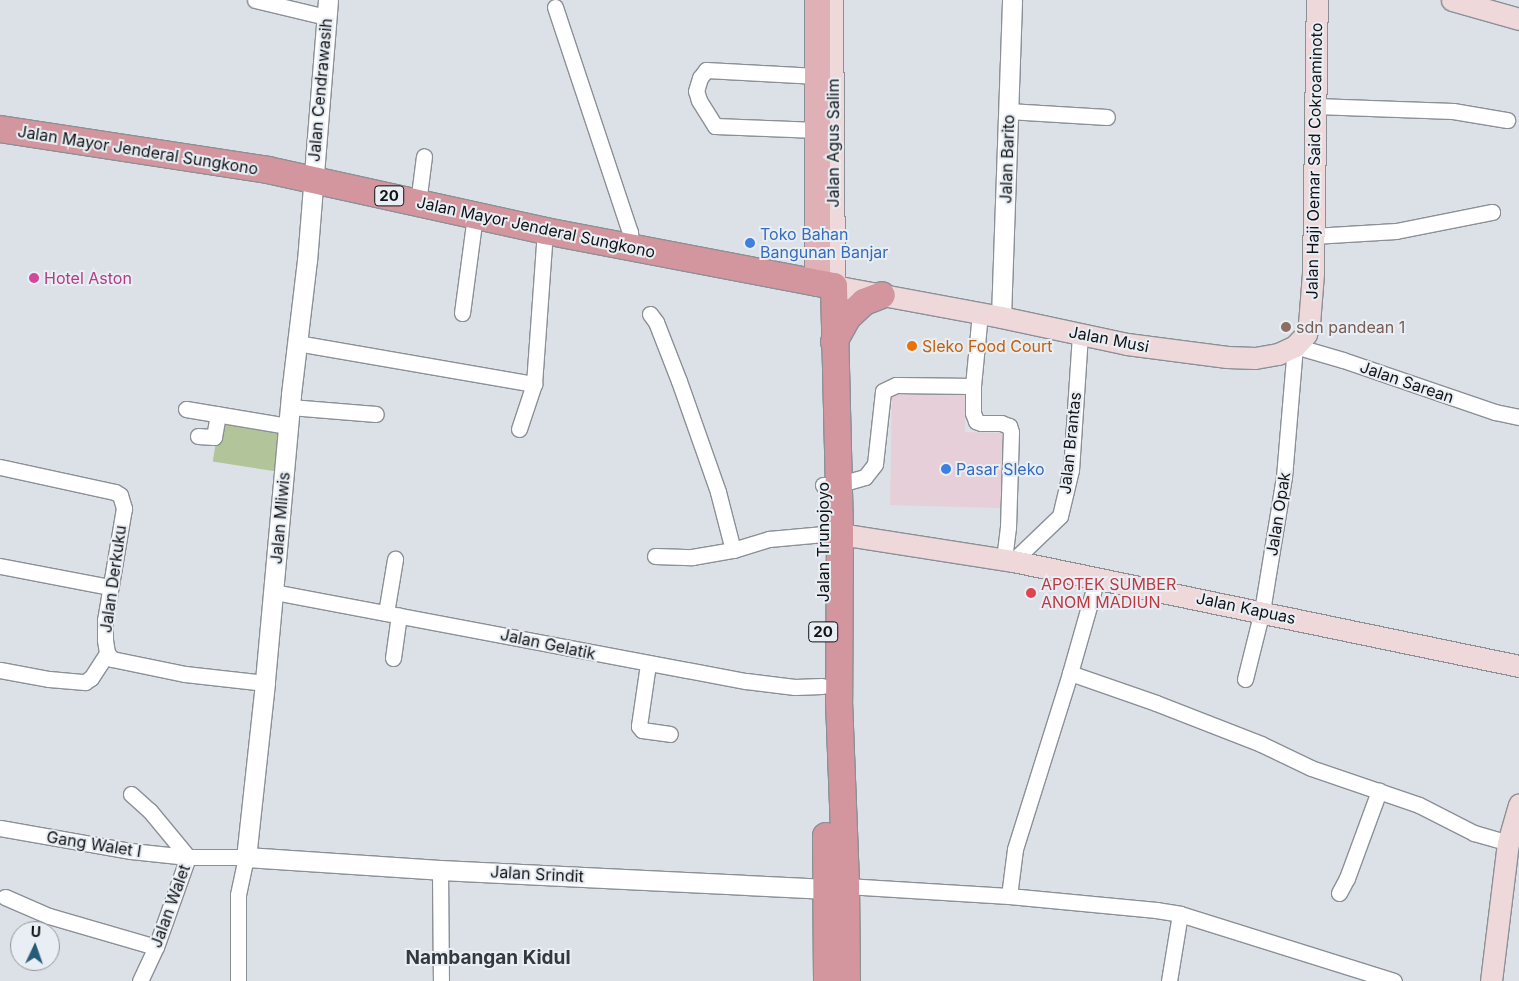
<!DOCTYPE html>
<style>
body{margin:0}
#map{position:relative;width:1519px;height:981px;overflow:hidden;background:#dbe1e7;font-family:Inter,sans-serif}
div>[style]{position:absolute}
.commercial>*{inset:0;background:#e6cfd9}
.green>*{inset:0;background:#b2c499;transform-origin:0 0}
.roads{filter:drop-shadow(1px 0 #8b9096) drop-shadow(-1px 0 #8b9096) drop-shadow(0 1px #8b9096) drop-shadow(0 -1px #8b9096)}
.minor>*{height:15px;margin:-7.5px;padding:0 7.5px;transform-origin:7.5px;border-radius:7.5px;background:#fff}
.tertiary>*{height:19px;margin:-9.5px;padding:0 9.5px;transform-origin:9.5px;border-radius:9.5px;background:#fff}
.secondary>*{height:21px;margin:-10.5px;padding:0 10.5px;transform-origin:10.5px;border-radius:10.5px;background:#efd8da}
.primary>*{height:25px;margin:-12.5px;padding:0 12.5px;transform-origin:12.5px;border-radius:12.5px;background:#dfb0b6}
.trunk>*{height:26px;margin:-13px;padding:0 13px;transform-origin:13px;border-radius:13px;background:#d4969e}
.dots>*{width:14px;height:14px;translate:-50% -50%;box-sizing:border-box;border:2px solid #e8eef4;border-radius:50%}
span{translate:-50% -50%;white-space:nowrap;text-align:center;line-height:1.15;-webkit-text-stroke:4px #e8eef4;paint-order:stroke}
.shield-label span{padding:1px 4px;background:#e8eef4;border:1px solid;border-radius:4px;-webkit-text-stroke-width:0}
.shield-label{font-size:15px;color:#101214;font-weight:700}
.street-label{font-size:16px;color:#101214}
.shop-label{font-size:16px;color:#366cbe}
.left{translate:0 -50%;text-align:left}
.hotel-label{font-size:16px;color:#b23c85}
.education-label{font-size:16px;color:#785e54}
.food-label{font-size:16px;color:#c56008}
.health-label{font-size:16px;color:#be3a42}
.quarter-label{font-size:19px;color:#34393e;font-weight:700}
.north{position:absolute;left:10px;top:921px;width:50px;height:50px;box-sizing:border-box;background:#e8eef4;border:1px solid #92969a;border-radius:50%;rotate:3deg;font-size:14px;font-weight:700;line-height:20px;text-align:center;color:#101214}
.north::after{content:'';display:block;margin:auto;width:18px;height:22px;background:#275c78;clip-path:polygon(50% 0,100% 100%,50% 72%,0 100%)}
</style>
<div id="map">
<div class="commercial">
<div style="clip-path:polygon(892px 391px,965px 393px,965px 432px,1003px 433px,1001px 508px,890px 505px)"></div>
</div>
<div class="green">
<div style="left:220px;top:416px;width:68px;height:46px;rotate:9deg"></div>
</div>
<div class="roads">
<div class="minor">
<div style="left:255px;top:0;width:73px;rotate:13.5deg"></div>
<div style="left:555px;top:7px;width:237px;rotate:71.6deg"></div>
<div style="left:630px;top:232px;width:14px;rotate:86deg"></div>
<div style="left:1315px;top:106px;width:138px;rotate:2.1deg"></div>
<div style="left:1453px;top:111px;width:55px;rotate:9.5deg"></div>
<div style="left:1008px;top:111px;width:99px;rotate:3.5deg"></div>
<div style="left:817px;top:130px;width:102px;rotate:-177.8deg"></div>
<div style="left:715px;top:126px;width:31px;rotate:-122deg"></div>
<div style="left:699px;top:100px;width:9px;rotate:-108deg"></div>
<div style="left:696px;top:91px;width:14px;rotate:-73deg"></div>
<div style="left:700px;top:78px;width:10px;rotate:-53deg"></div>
<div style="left:706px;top:70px;width:111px;rotate:3.1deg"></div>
<div style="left:418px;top:203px;width:47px;rotate:-82.7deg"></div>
<div style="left:1313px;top:236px;width:83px;rotate:-3.4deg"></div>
<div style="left:1396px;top:231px;width:98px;rotate:-11.2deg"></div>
<div style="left:462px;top:313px;width:99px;rotate:-82.4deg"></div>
<div style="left:980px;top:313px;width:73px;rotate:95.5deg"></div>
<div style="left:973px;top:386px;width:27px;rotate:90deg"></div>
<div style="left:973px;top:413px;width:9px;rotate:69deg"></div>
<div style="left:976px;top:421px;width:5px;rotate:22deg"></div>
<div style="left:981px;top:423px;width:20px"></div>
<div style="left:1001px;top:423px;width:9px;rotate:21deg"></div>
<div style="left:1009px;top:426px;width:6px;rotate:72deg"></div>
<div style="left:1011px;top:432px;width:95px;rotate:91.8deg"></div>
<div style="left:1008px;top:527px;width:33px;rotate:97deg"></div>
<div style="left:650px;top:314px;width:10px;rotate:53deg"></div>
<div style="left:656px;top:322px;width:63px;rotate:68.7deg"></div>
<div style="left:679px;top:381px;width:118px;rotate:70.6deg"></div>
<div style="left:718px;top:492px;width:60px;rotate:75.5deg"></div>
<div style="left:297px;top:343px;width:241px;rotate:9.8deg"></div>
<div style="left:534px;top:384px;width:153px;rotate:-85.9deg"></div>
<div style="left:290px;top:407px;width:86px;rotate:4.7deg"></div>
<div style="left:186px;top:409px;width:103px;rotate:9.5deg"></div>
<div style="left:519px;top:429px;width:47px;rotate:-71.6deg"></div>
<div style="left:198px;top:436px;width:16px;rotate:4deg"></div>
<div style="left:214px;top:437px;width:23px;rotate:-80deg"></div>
<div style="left:0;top:467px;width:118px;rotate:12.3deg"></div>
<div style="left:115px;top:492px;width:6px;rotate:31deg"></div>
<div style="left:120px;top:495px;width:14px;rotate:73deg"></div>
<div style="left:124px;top:508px;width:114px;rotate:99.6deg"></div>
<div style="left:105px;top:620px;width:20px;rotate:90deg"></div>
<div style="left:105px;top:640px;width:13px;rotate:81deg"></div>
<div style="left:107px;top:653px;width:8px;rotate:50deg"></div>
<div style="left:112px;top:659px;width:75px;rotate:11.6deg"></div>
<div style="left:185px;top:674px;width:81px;rotate:6.4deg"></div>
<div style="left:823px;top:485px;width:14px"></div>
<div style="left:837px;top:485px;width:29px;rotate:-16deg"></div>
<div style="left:865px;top:477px;width:16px;rotate:-52deg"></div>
<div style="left:875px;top:464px;width:73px;rotate:-83.7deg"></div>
<div style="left:883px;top:391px;width:14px;rotate:-25deg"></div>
<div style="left:896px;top:385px;width:77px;rotate:0.7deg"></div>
<div style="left:655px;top:556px;width:37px;rotate:2deg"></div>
<div style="left:692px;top:557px;width:42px;rotate:-9.7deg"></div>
<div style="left:733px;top:550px;width:38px;rotate:-17deg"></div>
<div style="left:769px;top:539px;width:55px;rotate:-5.2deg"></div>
<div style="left:1013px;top:561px;width:65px;rotate:-43.8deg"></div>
<div style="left:1060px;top:516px;width:47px;rotate:-76.6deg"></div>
<div style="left:1071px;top:470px;width:136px;rotate:-86.2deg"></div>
<div style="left:0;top:566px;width:111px;rotate:10.9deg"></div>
<div style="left:274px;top:592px;width:480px;rotate:10.7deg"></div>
<div style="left:746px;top:681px;width:49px;rotate:7deg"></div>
<div style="left:795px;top:687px;width:27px;rotate:-2deg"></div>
<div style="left:386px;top:613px;width:55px;rotate:-80.5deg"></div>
<div style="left:393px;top:658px;width:43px;rotate:-82.1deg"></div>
<div style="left:648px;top:664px;width:63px;rotate:98.3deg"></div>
<div style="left:639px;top:726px;width:5px;rotate:53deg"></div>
<div style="left:642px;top:730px;width:28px;rotate:8deg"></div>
<div style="left:0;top:670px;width:50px;rotate:10.4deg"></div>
<div style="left:49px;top:679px;width:36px;rotate:5deg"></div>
<div style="left:85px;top:682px;width:7px;rotate:-34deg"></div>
<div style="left:91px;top:678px;width:30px;rotate:-57deg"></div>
<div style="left:1070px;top:673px;width:91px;rotate:19.2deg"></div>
<div style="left:1156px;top:703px;width:113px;rotate:21.3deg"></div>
<div style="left:1261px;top:744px;width:55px;rotate:25.6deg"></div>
<div style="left:1311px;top:768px;width:114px;rotate:18.9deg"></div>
<div style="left:1419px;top:805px;width:62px;rotate:27deg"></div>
<div style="left:1474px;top:833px;width:35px;rotate:16deg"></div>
<div style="left:1245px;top:679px;width:70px;rotate:-76deg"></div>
<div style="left:1262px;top:611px;width:136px;rotate:-80.7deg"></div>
<div style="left:1284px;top:477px;width:131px;rotate:-85.2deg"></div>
<div style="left:1295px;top:346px;width:50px;rotate:16.3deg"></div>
<div style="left:1343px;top:360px;width:161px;rotate:18.9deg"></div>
<div style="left:1495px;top:412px;width:25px;rotate:12deg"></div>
<div style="left:131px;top:794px;width:25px;rotate:42deg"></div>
<div style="left:150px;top:811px;width:60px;rotate:50.4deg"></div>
<div style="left:0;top:828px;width:133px;rotate:10deg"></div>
<div style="left:131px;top:851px;width:57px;rotate:6deg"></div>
<div style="left:188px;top:857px;width:58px"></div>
<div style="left:246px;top:857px;width:39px;rotate:102deg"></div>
<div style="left:238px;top:895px;width:86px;rotate:90deg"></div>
<div style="left:440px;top:870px;width:111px;rotate:89.5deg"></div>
<div style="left:846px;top:886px;width:163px;rotate:3.5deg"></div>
<div style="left:1009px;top:896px;width:148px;rotate:5.4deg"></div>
<div style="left:1156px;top:910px;width:24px;rotate:9deg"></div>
<div style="left:1180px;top:914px;width:224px;rotate:17.4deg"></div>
<div style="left:1339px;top:893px;width:17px;rotate:-62deg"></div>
<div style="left:1347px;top:878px;width:93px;rotate:-69.8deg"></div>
<div style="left:1009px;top:896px;width:47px;rotate:-82.7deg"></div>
<div style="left:1015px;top:849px;width:184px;rotate:-72.6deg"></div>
<div style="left:1070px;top:673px;width:99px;rotate:-74.1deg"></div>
<div style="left:5px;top:897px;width:48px;rotate:23.4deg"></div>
<div style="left:49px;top:916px;width:111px;rotate:16.2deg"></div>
<div style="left:140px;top:981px;width:38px;rotate:-65deg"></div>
<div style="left:156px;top:947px;width:96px;rotate:-70.4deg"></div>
<div style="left:1169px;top:981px;width:68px;rotate:-80.7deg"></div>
</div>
<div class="tertiary">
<div style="left:328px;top:0;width:261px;rotate:94.6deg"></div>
<div style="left:307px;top:260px;width:136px;rotate:96.8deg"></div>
<div style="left:291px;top:395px;width:289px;rotate:95.2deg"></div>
<div style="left:265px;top:683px;width:175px;rotate:96.2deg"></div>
<div style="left:246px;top:857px;width:194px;rotate:3.8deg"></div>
<div style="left:440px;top:870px;width:388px;rotate:2.8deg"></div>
<div style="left:1001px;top:317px;width:317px;rotate:-88deg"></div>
</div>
<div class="secondary">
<div style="left:832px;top:0;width:286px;rotate:89.6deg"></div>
<div style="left:834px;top:286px;width:170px;rotate:10.5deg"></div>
<div style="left:1001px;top:317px;width:129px;rotate:12.1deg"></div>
<div style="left:1127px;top:344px;width:101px;rotate:7.4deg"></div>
<div style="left:1227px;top:357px;width:28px;rotate:2deg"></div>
<div style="left:1255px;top:358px;width:23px;rotate:-10deg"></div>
<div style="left:1278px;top:354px;width:19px;rotate:-25deg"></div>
<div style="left:1295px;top:346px;width:16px;rotate:-47deg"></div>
<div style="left:1306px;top:334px;width:10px;rotate:-73deg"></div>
<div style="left:1309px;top:324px;width:51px;rotate:-85.5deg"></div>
<div style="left:1313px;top:273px;width:273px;rotate:-89.2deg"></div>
<div style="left:1452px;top:0;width:70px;rotate:15.8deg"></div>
<div style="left:840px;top:534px;width:175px;rotate:8.9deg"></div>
<div style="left:1013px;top:561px;width:517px;rotate:11.72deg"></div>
<div style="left:1491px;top:981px;width:139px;rotate:-83deg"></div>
<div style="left:1508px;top:843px;width:40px;rotate:-74deg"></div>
</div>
<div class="primary">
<div style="left:817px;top:0;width:283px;rotate:90deg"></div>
</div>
<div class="trunk">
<div style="left:0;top:129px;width:271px;rotate:8.7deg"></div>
<div style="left:268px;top:170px;width:284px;rotate:12.4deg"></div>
<div style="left:545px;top:231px;width:294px;rotate:10.8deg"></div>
<div style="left:834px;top:286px;width:248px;rotate:88.6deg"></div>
<div style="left:840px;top:534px;width:167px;rotate:90.3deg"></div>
<div style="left:839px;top:701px;width:185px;rotate:87.8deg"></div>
<div style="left:846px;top:886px;width:95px;rotate:89.4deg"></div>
<div style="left:834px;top:342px;width:29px;rotate:-61deg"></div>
<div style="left:848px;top:317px;width:22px;rotate:-43deg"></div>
<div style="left:864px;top:302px;width:19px;rotate:-21deg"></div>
<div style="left:826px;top:836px;width:145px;rotate:89.6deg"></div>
</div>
</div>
<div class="dots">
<div style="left:750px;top:243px;background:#3f7fe0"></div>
<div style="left:34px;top:278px;background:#d1479c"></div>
<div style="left:1286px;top:327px;background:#8d6e63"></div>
<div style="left:912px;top:346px;background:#e8710a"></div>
<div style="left:946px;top:469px;background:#3f7fe0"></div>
<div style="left:1031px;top:593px;background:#e0444e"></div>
</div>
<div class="shield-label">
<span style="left:389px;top:196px">20</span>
<span style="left:823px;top:632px">20</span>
</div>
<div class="street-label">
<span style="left:320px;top:90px;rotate:-85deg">Jalan Cendrawasih</span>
<span style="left:833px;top:143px;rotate:-90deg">Jalan Agus Salim</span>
<span style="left:138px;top:150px;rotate:9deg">Jalan Mayor Jenderal Sungkono</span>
<span style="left:1007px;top:159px;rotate:-88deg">Jalan Barito</span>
<span style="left:1314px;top:161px;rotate:-89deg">Jalan Haji Oemar Said Cokroaminoto</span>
<span style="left:536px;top:227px;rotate:12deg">Jalan Mayor Jenderal Sungkono</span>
<span style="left:1109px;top:339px;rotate:11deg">Jalan Musi</span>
<span style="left:1407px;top:382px;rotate:19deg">Jalan Sarean</span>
<span style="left:1070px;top:443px;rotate:-84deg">Jalan Brantas</span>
<span style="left:1278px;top:514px;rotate:-81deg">Jalan Opak</span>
<span style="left:280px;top:518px;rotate:-85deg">Jalan Mliwis</span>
<span style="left:823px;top:542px;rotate:-90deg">Jalan Trunojoyo</span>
<span style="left:113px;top:579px;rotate:-82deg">Jalan Derkuku</span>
<span style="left:1246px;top:608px;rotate:12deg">Jalan Kapuas</span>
<span style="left:548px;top:644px;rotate:12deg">Jalan Gelatik</span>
<span style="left:94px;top:844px;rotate:9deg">Gang Walet I</span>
<span style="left:537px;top:874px;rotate:3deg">Jalan Srindit</span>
<span style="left:170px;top:906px;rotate:-70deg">Jalan Walet</span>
</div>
<div class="shop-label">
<span class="left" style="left:760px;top:243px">Toko Bahan<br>Bangunan Banjar</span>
<span class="left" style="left:956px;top:469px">Pasar Sleko</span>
</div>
<div class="hotel-label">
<span class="left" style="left:44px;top:278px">Hotel Aston</span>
</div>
<div class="education-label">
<span class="left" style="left:1296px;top:327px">sdn pandean 1</span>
</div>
<div class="food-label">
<span class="left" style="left:922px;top:346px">Sleko Food Court</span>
</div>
<div class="health-label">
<span class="left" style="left:1041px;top:593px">APOTEK SUMBER<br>ANOM MADIUN</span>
</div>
<div class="quarter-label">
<span style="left:488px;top:958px">Nambangan Kidul</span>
</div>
<div class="north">U</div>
</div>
